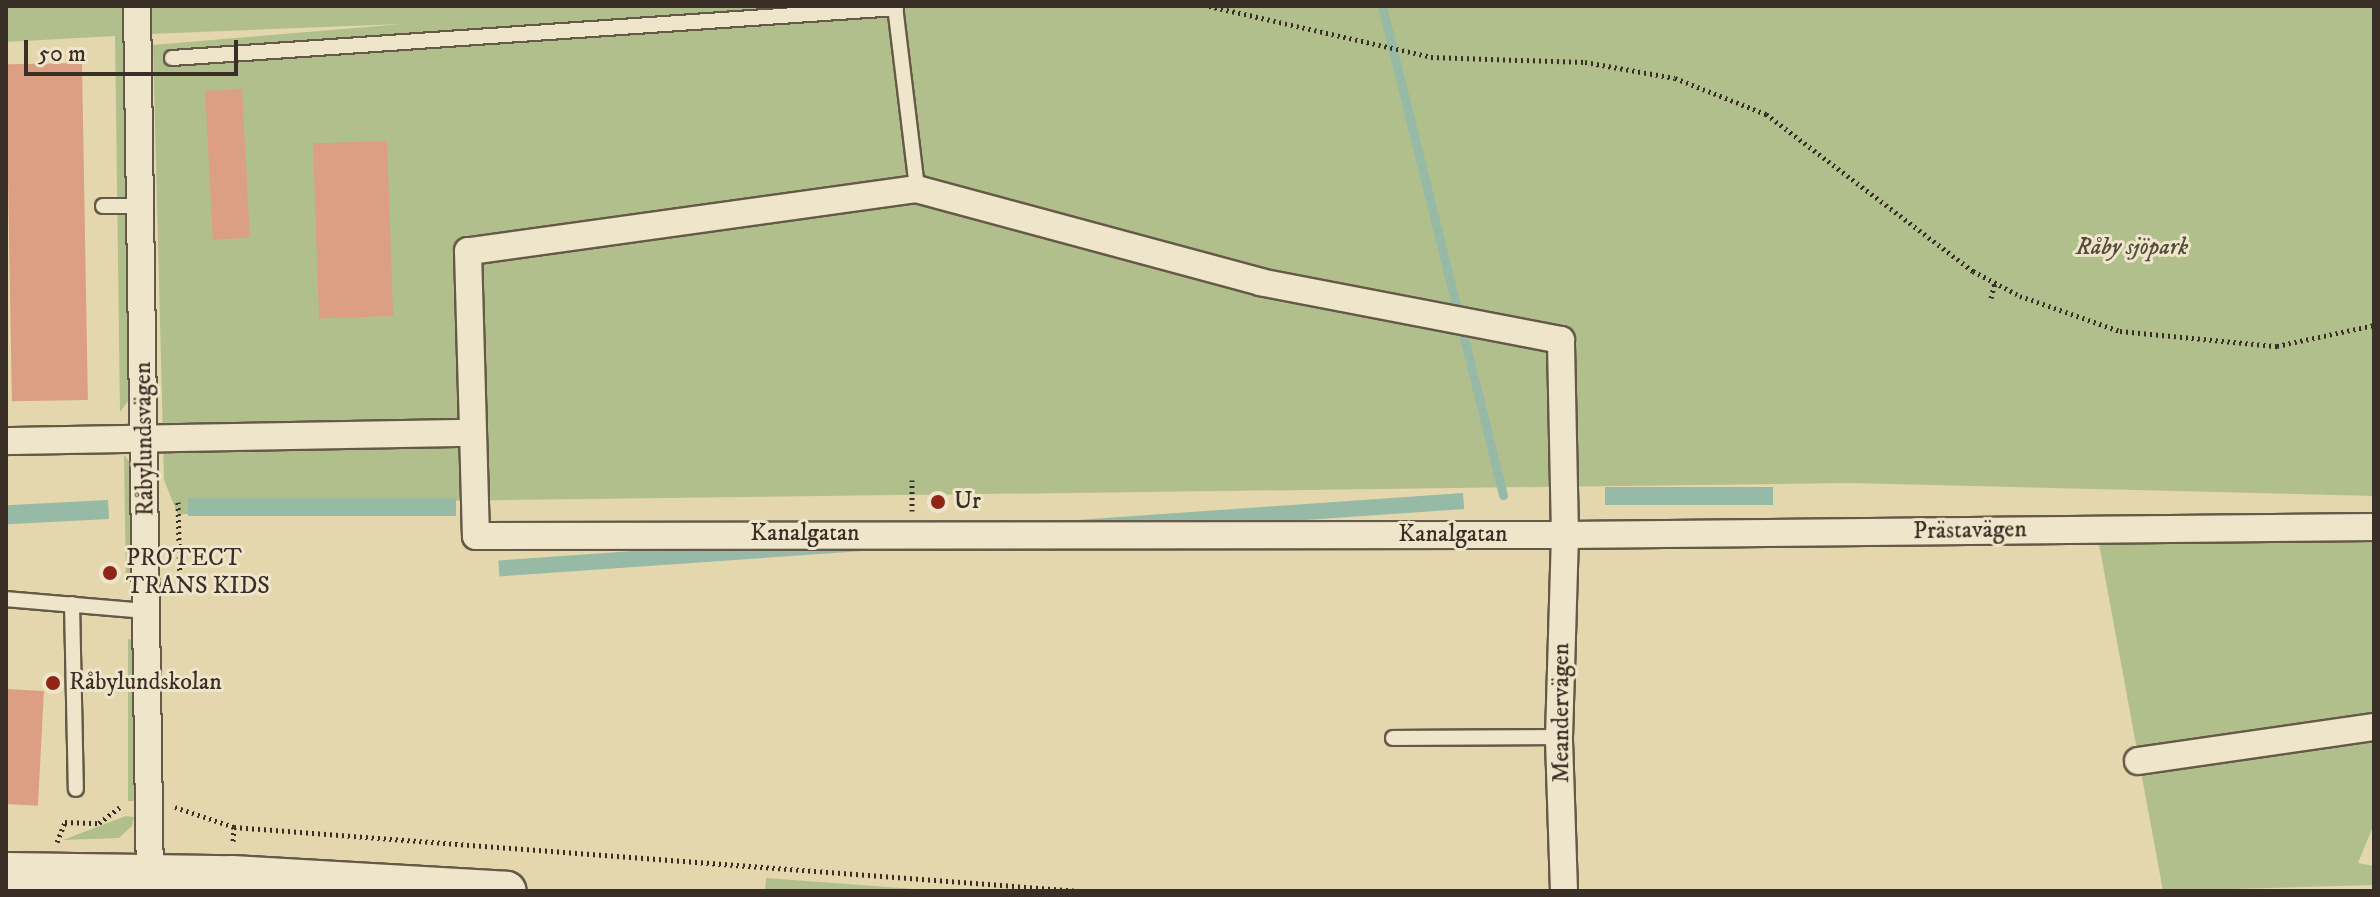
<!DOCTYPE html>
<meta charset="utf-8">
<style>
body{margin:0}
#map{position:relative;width:2380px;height:897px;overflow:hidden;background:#e5d7ad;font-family:"IM FELL DW Pica",serif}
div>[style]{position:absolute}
.green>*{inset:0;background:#b1bf8d}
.water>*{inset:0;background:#96baa6;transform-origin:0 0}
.stream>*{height:9px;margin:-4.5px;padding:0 4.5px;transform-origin:4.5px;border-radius:4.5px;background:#96baa6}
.building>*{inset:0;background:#dc9f83;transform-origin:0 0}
.path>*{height:5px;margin-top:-2.5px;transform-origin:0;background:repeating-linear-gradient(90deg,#3a2f27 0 2px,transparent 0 6px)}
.roads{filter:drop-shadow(2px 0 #655948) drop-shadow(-2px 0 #655948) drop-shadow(0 2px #655948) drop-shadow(0 -2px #655948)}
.service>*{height:14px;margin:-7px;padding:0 7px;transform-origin:7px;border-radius:7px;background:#eee5ca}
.minor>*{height:26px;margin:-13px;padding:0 13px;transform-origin:13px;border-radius:13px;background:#eee5ca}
.secondary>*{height:38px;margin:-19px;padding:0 19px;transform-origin:19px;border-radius:19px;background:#eee5ca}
.dots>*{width:22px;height:22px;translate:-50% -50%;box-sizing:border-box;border:4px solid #eee5ca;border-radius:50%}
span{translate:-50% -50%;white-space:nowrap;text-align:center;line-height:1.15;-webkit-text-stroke:6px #eee5ca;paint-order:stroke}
.park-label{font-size:24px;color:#524c3b;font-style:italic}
.street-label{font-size:24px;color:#3a2f27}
.poi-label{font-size:24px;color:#3a2f27}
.left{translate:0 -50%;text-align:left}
.frame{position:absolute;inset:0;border:8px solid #3a2f27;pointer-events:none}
.scale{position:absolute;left:24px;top:40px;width:214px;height:36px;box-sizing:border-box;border:4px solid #3a2f27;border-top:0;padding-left:10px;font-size:24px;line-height:28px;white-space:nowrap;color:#3a2f27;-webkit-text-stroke:6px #eee5ca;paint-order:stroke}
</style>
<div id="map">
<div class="green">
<div style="clip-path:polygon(6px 6px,2374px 6px,2374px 496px,1849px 483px,282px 503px,178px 515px,164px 480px,153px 45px,402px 24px,123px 35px,129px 400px,120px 412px,115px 36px,6px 42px)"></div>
<div style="clip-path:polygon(124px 455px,132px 465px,135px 570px,126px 585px)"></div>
<div style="clip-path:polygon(2374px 541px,2374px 824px,2358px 863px,2374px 866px,2374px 885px,2163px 891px,2099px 544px)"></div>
<div style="clip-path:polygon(128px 639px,136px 641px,134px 801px,128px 801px)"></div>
<div style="clip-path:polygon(126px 816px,134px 817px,132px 826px,119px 838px,63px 840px)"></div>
<div style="clip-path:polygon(766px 878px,941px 891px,765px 890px)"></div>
</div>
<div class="water">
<div style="left:1773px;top:487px;width:18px;height:168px;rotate:90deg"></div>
<div style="left:1463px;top:493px;width:16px;height:967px;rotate:86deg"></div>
<div style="left:456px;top:498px;width:18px;height:268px;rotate:90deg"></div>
<div style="left:108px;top:500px;width:19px;height:102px;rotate:87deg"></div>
</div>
<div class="stream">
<div style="left:1382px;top:6px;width:504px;rotate:76.1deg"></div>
</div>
<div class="building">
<div style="left:82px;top:63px;width:337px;height:76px;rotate:89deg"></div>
<div style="left:242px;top:89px;width:149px;height:37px;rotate:87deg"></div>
<div style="left:387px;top:141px;width:175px;height:74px;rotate:88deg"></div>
<div style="left:6px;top:689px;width:38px;height:115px;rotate:3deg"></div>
</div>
<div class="path">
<div style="left:1209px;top:6px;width:228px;rotate:12.9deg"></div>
<div style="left:1431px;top:57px;width:154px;rotate:1.9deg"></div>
<div style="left:1585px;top:62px;width:91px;rotate:10.1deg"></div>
<div style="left:1675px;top:78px;width:98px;rotate:21.6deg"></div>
<div style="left:1766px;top:114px;width:260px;rotate:37.2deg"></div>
<div style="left:1973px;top:271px;width:53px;rotate:28deg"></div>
<div style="left:2020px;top:296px;width:106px;rotate:19.3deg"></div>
<div style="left:2120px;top:331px;width:158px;rotate:5.5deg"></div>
<div style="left:2277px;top:346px;width:99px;rotate:-12.2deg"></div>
<div style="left:1991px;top:298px;width:16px;rotate:-76deg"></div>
<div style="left:912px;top:480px;width:31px;rotate:90deg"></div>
<div style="left:178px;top:502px;width:82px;rotate:88.6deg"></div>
<div style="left:175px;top:807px;width:62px;rotate:18.7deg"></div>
<div style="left:234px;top:827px;width:15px;rotate:94deg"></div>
<div style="left:234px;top:827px;width:848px;rotate:4.33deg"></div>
<div style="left:57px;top:842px;width:22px;rotate:-68deg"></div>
<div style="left:65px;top:822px;width:34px;rotate:2deg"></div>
<div style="left:99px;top:823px;width:26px;rotate:-37deg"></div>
</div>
<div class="roads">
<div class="service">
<div style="left:895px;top:6px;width:184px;rotate:83.1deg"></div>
<div style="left:172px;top:58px;width:726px;rotate:-3.95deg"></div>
<div style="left:103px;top:206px;width:39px"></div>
<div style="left:6px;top:599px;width:142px;rotate:4.9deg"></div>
<div style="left:72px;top:604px;width:185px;rotate:88.8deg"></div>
<div style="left:1393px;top:738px;width:166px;rotate:-0.3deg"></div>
</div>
<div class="minor">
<div style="left:137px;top:6px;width:881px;rotate:89.15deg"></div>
<div style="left:6px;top:441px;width:467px;rotate:-1deg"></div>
<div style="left:2138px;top:761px;width:238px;rotate:-8.2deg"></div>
<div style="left:1564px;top:891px;width:154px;rotate:-91.9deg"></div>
<div style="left:1559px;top:737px;width:202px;rotate:-88.3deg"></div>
<div style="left:1565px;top:535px;width:195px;rotate:-91.2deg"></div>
<div style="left:1561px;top:340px;width:306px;rotate:-169.1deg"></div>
<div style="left:1261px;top:282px;width:356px;rotate:-164.9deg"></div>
<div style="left:917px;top:189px;width:453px;rotate:172.1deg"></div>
<div style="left:468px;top:251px;width:285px;rotate:88.4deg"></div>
<div style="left:476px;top:536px;width:1089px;rotate:-0.05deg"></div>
<div style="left:1565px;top:535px;width:809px;rotate:-0.57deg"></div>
</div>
<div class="secondary">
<div style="left:6px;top:872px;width:226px;rotate:0.8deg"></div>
<div style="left:232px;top:875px;width:275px;rotate:3.3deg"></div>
</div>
</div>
<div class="dots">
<div style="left:938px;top:502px;background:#8f2418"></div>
<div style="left:110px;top:573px;background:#8f2418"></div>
<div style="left:53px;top:683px;background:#8f2418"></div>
</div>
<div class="park-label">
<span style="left:2132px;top:248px">Råby sjöpark</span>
</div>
<div class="street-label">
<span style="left:145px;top:439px;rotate:-91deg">Råbylundsvägen</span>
<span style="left:1970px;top:531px;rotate:-1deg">Prästavägen</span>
<span style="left:805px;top:534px">Kanalgatan</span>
<span style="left:1453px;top:535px">Kanalgatan</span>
<span style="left:1562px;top:713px;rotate:-90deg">Meandervägen</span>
</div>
<div class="poi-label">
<span class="left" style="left:954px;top:502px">Ur</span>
<span class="left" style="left:126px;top:573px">PROTECT<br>TRANS KIDS</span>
<span class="left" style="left:69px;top:683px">Råbylundskolan</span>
</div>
<div class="frame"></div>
<div class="scale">50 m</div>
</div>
